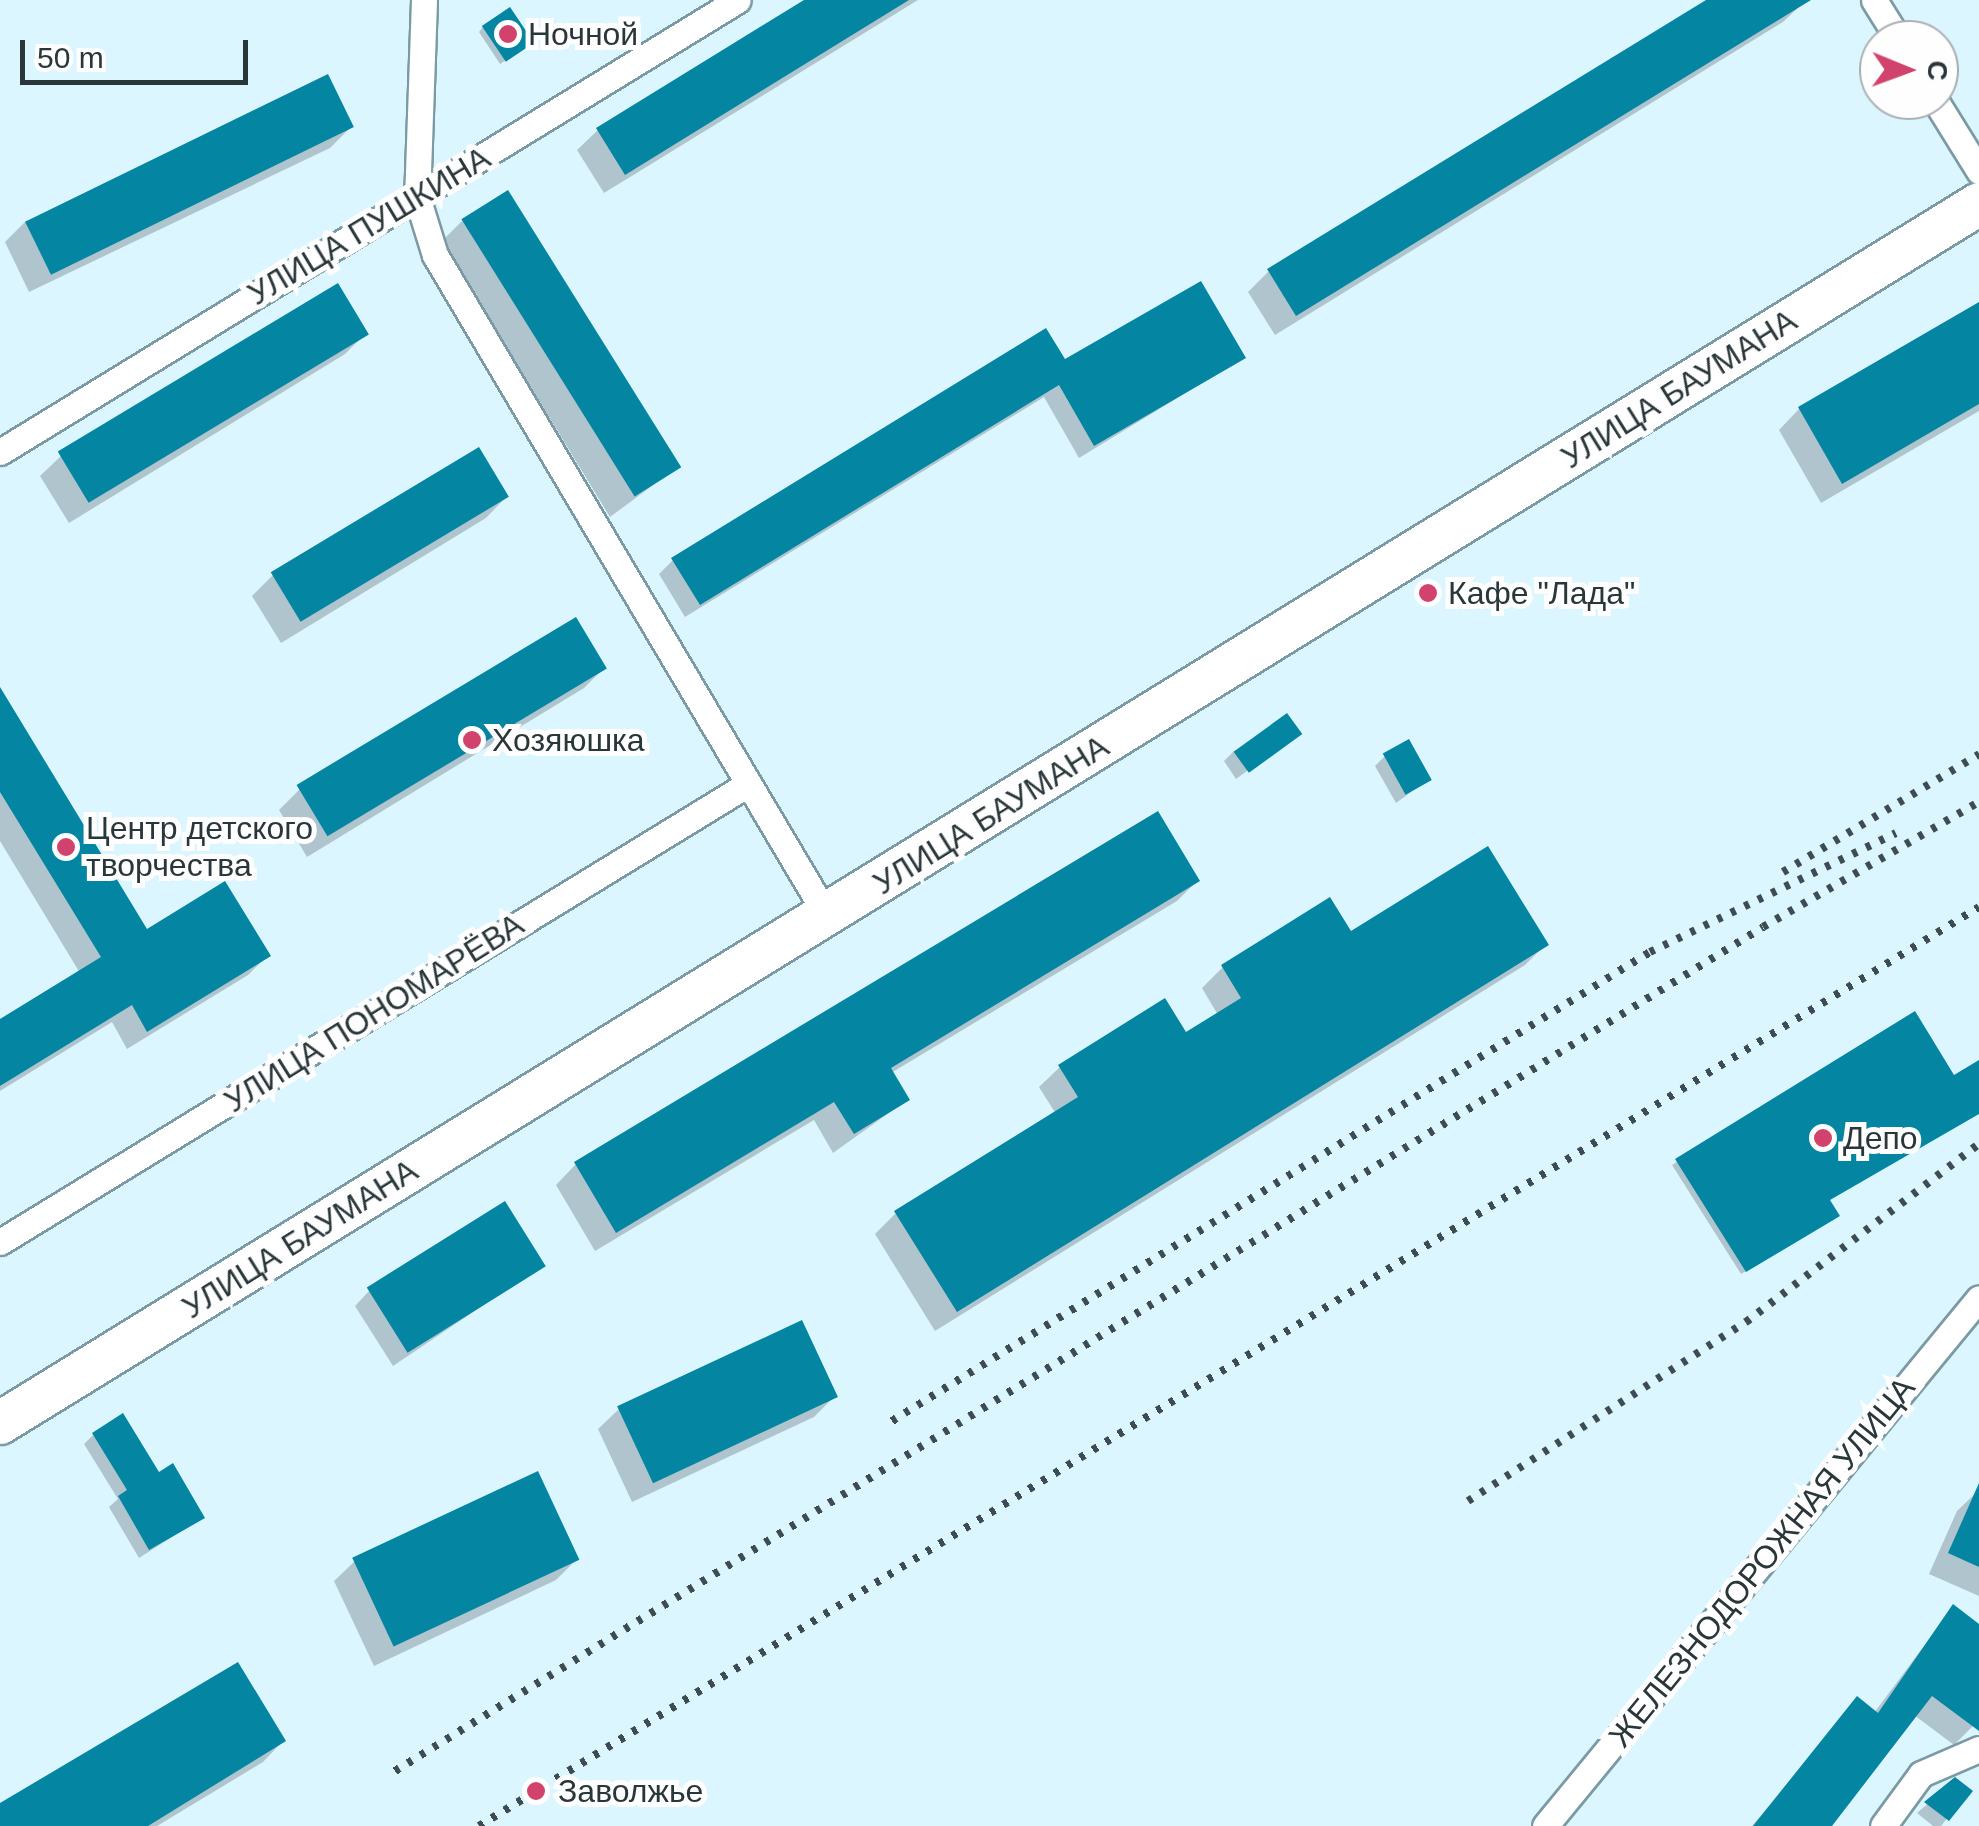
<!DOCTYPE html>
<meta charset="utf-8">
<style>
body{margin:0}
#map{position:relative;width:1979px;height:1826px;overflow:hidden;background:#dbf6ff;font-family:Arial,sans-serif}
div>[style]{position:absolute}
.shadow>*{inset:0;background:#0003}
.building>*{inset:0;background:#0485a2;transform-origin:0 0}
.roads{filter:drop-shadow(2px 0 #7b9aa4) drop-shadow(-2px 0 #7b9aa4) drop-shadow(0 2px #7b9aa4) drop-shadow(0 -2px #7b9aa4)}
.street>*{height:25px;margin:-12.5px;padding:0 12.5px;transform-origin:12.5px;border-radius:12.5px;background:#fff}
.primary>*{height:42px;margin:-21px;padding:0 21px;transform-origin:21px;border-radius:21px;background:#fff}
.rail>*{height:8px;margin-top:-4px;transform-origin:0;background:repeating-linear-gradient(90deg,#3d4c50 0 5px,transparent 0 15px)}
.dots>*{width:28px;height:28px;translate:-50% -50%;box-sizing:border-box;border:5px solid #fefefe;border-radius:50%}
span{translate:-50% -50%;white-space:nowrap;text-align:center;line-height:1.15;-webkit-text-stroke:10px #fefefe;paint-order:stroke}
.poi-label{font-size:32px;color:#29363a}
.left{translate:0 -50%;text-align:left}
.street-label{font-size:32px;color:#29363a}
.north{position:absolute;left:1859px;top:20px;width:100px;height:100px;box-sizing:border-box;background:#fefefe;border:2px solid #a9aeb0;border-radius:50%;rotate:91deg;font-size:28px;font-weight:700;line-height:40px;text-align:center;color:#29363a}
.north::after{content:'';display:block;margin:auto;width:35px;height:45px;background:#d1436d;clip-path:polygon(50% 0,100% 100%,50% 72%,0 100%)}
.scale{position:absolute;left:20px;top:40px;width:228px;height:45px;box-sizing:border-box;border:5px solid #29363a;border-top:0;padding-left:12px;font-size:30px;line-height:35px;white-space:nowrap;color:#29363a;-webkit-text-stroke:8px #fefefe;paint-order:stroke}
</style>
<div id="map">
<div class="shadow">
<div style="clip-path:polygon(809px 0,918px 0,604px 193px,577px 150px,598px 130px)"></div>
<div style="clip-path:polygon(1710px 0,1804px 2px,1783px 22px,1275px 335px,1248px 292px,1269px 271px)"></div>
<div style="clip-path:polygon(483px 27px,526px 47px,500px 64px,479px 32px)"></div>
<div style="clip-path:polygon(351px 127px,330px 148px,29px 292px,5px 242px,26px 221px)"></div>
<div style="clip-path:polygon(462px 221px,675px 469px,610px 517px,442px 241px)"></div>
<div style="clip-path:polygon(1979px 305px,1979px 411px,1821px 503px,1779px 430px,1799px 409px)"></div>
<div style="clip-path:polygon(365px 334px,345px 354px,69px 523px,40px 476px,61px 456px)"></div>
<div style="clip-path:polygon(1243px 358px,1079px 458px,1044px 397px,685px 617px,659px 574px,673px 560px,1064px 362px)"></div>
<div style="clip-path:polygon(506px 497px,486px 518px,281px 643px,252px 596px,273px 575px)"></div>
<div style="clip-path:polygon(575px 621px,604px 668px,584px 688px,307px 857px,279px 810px,299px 790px)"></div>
<div style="clip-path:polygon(0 692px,146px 932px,267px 956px,248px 975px,127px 1049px,112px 1022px,0 1091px,0 1022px,80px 973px,0 841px)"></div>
<div style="clip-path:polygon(1298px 734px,1236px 779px,1224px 761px,1234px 751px)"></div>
<div style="clip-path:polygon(1385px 756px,1429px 779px,1396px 803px,1375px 766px)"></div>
<div style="clip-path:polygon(1197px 881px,1177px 901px,891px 1073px,907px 1100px,833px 1153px,814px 1120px,595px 1251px,556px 1185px,576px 1164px)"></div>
<div style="clip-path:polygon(1350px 934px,1546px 944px,1525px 965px,935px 1331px,875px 1234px,896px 1213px,1056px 1114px,1039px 1087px,1060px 1067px,1185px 1036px,1218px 1015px,1202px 988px,1223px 967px)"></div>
<div style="clip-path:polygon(1914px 1015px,1953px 1079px,1979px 1063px,1979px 1108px,1828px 1200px,1833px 1220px,1741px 1274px,1672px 1165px)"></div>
<div style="clip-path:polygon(543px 1265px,393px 1366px,355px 1306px,370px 1290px)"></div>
<div style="clip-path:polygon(835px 1396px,814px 1417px,632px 1502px,598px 1429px,619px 1409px)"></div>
<div style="clip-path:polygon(93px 1435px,158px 1475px,202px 1518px,139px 1558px,109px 1507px,118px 1499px,84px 1444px)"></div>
<div style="clip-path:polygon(1978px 1491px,1979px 1491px,1979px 1596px,1929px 1574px,1957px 1511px)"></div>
<div style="clip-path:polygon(577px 1559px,556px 1580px,374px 1666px,334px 1581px,355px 1561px)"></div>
<div style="clip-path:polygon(1953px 1607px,1979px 1627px,1979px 1718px,1973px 1726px,1954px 1745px,1914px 1715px,1827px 1826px,1752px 1826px,1857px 1700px,1874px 1713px)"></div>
<div style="clip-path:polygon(283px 1741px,263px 1762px,157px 1826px,37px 1826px)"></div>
<div style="clip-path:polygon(1955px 1780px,1969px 1791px,1941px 1826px,1933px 1826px,1917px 1813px)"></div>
</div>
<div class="building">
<div style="clip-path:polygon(804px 0,909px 0,625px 175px,596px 128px)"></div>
<div style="clip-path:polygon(1706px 0,1811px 0,1296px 316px,1267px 269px)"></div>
<div style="left:510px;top:7px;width:43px;height:34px;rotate:56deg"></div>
<div style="left:328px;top:74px;width:59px;height:337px;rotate:64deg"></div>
<div style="left:508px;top:190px;width:327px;height:55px;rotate:58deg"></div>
<div style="clip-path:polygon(1201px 281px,1246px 358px,1094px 446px,1059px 385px,700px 605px,671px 558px,1046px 328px,1065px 359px)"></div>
<div style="left:338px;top:283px;width:60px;height:327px;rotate:59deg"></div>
<div style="clip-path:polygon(1979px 302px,1979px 404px,1842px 484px,1798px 407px)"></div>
<div style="left:479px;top:447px;width:58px;height:243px;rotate:59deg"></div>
<div style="left:576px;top:617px;width:60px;height:326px;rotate:59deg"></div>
<div style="clip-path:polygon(0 687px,147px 929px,225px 881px,271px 956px,147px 1032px,132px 1005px,0 1086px,0 1019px,101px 957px,0 792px)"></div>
<div style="left:1287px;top:713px;width:26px;height:66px;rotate:54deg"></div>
<div style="left:1409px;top:739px;width:47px;height:30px;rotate:61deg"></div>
<div style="clip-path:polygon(1158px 811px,1200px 881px,891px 1068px,910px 1100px,854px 1134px,834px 1102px,616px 1233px,574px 1162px)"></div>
<div style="clip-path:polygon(1488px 846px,1549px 945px,957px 1312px,894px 1211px,1078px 1097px,1058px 1065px,1165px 998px,1186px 1032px,1241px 998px,1221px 965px,1330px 897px,1351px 931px)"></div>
<div style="clip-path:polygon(1915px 1011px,1954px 1075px,1979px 1060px,1979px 1114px,1830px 1200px,1840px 1216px,1746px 1272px,1675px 1159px)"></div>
<div style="left:505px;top:1201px;width:77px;height:163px;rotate:58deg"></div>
<div style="left:802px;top:1320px;width:85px;height:204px;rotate:65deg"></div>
<div style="clip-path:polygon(123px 1413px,159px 1472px,173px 1463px,205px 1518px,149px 1550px,118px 1496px,127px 1490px,92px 1433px)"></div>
<div style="left:538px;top:1471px;width:98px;height:205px;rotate:65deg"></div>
<div style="clip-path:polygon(1979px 1483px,1979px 1567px,1948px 1553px)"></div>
<div style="clip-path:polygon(1953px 1604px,1979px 1624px,1979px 1731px,1932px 1696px,1832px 1826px,1753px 1826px,1857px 1696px,1878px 1713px)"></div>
<div style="clip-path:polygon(238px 1662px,286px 1741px,148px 1826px,0 1826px,0 1803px)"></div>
<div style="clip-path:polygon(1955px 1777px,1973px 1791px,1949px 1821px,1924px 1802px)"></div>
</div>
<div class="roads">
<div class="street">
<div style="left:424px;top:0;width:197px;rotate:92deg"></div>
<div style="left:417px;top:197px;width:61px;rotate:72.8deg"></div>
<div style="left:435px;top:255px;width:768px;rotate:59.33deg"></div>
<div style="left:1874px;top:0;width:47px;rotate:58deg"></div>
<div style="left:1935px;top:100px;width:84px;rotate:58.2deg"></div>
<div style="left:0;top:452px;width:865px;rotate:-31.49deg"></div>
<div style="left:0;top:1242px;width:877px;rotate:-31.48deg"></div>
<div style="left:1545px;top:1826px;width:683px;rotate:-50.58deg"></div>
<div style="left:1883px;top:1826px;width:64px;rotate:-53.8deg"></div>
<div style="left:1921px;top:1774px;width:63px;rotate:-23.3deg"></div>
</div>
<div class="primary">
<div style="left:0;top:1423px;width:2324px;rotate:-31.63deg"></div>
</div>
</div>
<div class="rail">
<div style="left:1783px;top:872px;width:229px;rotate:-31deg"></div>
<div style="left:892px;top:1421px;width:891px;rotate:-31.75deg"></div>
<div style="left:1650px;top:952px;width:273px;rotate:-25.8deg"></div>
<div style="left:1468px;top:1501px;width:331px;rotate:-32.8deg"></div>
<div style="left:1746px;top:1322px;width:293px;rotate:-37.4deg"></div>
<div style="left:395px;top:1771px;width:1607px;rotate:-31.67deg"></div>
<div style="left:1763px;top:927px;width:250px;rotate:-30.1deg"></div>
<div style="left:479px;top:1826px;width:1759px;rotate:-31.49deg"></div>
</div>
<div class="dots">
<div style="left:508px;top:34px;background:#d1436d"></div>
<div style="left:1428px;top:593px;background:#d1436d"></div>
<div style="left:472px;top:740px;background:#d1436d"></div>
<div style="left:66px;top:847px;background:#d1436d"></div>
<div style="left:1823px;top:1138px;background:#d1436d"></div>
<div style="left:536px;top:1791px;background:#d1436d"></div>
</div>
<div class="poi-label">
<span class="left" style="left:528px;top:34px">Ночной</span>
<span class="left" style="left:1448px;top:593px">Кафе "Лада"</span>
<span class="left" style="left:492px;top:740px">Хозяюшка</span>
<span class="left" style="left:86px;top:847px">Центр детского<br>творчества</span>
<span class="left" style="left:1843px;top:1138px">Депо</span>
<span class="left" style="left:558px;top:1791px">Заволжье</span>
</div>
<div class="street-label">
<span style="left:369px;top:226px;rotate:-31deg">УЛИЦА ПУШКИНА</span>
<span style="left:1679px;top:389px;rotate:-32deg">УЛИЦА БАУМАНА</span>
<span style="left:991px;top:815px;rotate:-32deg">УЛИЦА БАУМАНА</span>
<span style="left:374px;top:1013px;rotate:-32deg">УЛИЦА ПОНОМАРЁВА</span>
<span style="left:300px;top:1239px;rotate:-32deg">УЛИЦА БАУМАНА</span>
<span style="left:1762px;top:1562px;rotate:-51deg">ЖЕЛЕЗНОДОРОЖНАЯ УЛИЦА</span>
</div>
<div class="north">С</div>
<div class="scale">50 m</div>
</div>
